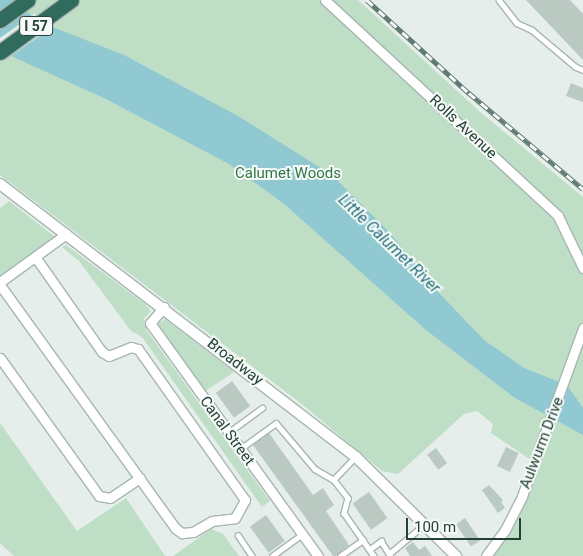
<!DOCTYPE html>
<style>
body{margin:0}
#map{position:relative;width:583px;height:556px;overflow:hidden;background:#e5eeea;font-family:Roboto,sans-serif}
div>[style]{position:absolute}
.green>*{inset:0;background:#bfdec6}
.water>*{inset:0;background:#90c9d1}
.pier>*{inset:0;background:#e5eeea}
.building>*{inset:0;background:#bbc9c3;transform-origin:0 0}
.roads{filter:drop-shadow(1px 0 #a8b6b1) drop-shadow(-1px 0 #a8b6b1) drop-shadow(0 1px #a8b6b1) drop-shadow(0 -1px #a8b6b1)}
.service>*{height:4.5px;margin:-2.25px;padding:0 2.25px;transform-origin:2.25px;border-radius:2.25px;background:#fff}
.minor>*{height:9px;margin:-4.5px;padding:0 4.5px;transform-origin:4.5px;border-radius:4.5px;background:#fff}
.tertiary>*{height:10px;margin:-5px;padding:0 5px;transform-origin:5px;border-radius:5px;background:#fff}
.motorway>*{height:15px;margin:-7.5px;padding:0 7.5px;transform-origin:7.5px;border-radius:7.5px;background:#316b5d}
.rail>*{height:4.5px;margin-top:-2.25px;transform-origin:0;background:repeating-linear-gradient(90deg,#f6faf8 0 8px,#5f7b72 0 16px);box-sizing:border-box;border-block:1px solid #5f7b72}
span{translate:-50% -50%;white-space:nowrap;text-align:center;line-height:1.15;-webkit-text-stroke:4px #f6faf8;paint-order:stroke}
.shield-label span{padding:1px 4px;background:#f6faf8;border:1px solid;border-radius:4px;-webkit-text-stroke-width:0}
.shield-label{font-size:14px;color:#254037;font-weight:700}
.street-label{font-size:15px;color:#254037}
.park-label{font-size:15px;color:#307648}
.water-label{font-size:16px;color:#206f7b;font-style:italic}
.scale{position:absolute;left:406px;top:518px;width:115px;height:22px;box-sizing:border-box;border:2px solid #254037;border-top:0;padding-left:6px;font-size:15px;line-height:18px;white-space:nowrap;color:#254037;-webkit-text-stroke:4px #f6faf8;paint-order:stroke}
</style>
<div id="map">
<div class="green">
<div style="clip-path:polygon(0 0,358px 0,479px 111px,583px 197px,583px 556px,492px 556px,507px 538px,540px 466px,491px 433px,493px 424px,477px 411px,464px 414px,398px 474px,382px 471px,303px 405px,0 175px)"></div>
<div style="clip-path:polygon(9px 201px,55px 237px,0 276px,0 208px)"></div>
<div style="clip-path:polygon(66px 245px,145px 304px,151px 311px,144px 318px,147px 331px,270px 501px,262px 507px,142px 337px,131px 331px,79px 261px,62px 247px)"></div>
<div style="clip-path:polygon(165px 319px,234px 372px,204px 392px,158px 329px,159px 323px)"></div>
<div style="clip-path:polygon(0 423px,77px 531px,126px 498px,165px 556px,14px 556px,0 543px)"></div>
<div style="clip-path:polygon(211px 529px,223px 534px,239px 556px,173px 556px)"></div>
</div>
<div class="water">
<div style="clip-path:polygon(0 0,15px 0,37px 21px,124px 55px,238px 116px,332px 175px,389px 232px,439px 293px,484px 340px,524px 368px,567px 385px,583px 408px,583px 435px,515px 398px,426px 330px,283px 203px,229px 164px,106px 99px,0 51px)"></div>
</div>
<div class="pier">
<div style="clip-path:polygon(34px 14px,55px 25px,8px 58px,0 53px,0 38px)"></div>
</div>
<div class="building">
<div style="clip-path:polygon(526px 0,570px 0,583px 14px,583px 60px)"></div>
<div style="clip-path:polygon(571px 83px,583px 88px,583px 102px,566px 96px)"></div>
<div style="left:232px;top:381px;width:31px;height:20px;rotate:54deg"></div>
<div style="clip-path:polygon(269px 433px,313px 495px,323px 488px,334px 505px,326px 511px,349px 545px,336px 556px,333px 556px,253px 445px)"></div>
<div style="left:506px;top:447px;width:14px;height:21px;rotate:25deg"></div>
<div style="left:436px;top:448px;width:19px;height:11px;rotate:54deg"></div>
<div style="clip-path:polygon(489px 485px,503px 500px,501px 502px,505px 508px,498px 513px,482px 490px)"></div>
<div style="left:369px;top:492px;width:32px;height:20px;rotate:55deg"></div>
<div style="left:266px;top:515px;width:32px;height:20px;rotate:54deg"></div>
<div style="left:465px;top:518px;width:27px;height:11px;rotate:56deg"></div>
<div style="clip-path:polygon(413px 542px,419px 550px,425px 546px,432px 556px,410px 556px,405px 548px)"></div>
</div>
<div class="roads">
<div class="service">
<div style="left:499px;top:0;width:29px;rotate:52deg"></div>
<div style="left:517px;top:23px;width:17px;rotate:25deg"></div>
<div style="left:532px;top:30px;width:57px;rotate:40.1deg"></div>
<div style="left:576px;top:67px;width:8px;rotate:23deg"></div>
<div style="left:229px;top:432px;width:41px;rotate:-36deg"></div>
<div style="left:240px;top:449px;width:44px;rotate:-35.8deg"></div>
<div style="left:276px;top:423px;width:60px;rotate:49.7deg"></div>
<div style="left:315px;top:469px;width:22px;rotate:30deg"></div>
<div style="left:356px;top:457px;width:32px;rotate:134deg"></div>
<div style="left:334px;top:480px;width:23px;rotate:52deg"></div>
<div style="left:348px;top:498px;width:16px;rotate:105deg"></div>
<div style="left:344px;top:513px;width:52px;rotate:55.1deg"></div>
<div style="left:238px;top:535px;width:25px;rotate:56deg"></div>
<div style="left:370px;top:549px;width:14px;rotate:-36deg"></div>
<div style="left:381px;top:541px;width:17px;rotate:57deg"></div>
<div style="left:389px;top:554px;width:47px;rotate:-39.8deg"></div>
<div style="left:272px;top:556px;width:37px;rotate:-36deg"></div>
<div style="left:340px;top:556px;width:28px;rotate:-35deg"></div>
</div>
<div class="minor">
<div style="left:325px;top:0;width:318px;rotate:42.8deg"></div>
<div style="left:558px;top:216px;width:58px;rotate:64.3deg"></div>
<div style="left:0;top:282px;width:82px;rotate:-36deg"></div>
<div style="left:0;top:285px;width:299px;rotate:54.2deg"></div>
<div style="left:175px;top:528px;width:9px;rotate:36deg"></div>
<div style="left:182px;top:533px;width:11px;rotate:-5deg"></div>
<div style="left:193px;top:532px;width:22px;rotate:-30deg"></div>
<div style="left:212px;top:521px;width:23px;rotate:-7deg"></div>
<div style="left:235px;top:518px;width:21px;rotate:-61deg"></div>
<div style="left:245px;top:500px;width:185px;rotate:-125.3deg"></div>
<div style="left:138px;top:349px;width:7px;rotate:-164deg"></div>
<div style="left:131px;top:347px;width:24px;rotate:158deg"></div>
<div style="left:109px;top:356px;width:8px;rotate:-150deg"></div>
<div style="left:102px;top:352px;width:115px;rotate:-125.1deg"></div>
<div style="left:164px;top:307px;width:21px;rotate:131deg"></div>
<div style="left:150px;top:323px;width:287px;rotate:54.2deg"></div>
<div style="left:0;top:358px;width:170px;rotate:54.3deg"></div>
<div style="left:99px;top:496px;width:11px;rotate:10deg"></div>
<div style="left:110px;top:498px;width:36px;rotate:-34deg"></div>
<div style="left:486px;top:556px;width:32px;rotate:-54deg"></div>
<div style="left:505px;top:530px;width:38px;rotate:-63deg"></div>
<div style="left:522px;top:496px;width:179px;rotate:-70deg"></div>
</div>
<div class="tertiary">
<div style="left:0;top:184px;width:449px;rotate:37.5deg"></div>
<div style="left:356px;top:457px;width:141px;rotate:44.7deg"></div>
</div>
<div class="motorway">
<div style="left:0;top:20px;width:34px;rotate:-36deg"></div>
<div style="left:0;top:52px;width:88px;rotate:-36.2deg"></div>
</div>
</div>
<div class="rail">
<div style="left:367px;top:0;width:138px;rotate:42.4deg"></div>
<div style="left:469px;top:93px;width:149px;rotate:40.1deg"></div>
</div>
<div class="shield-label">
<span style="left:36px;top:26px">I 57</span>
</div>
<div class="street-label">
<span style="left:463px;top:127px;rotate:43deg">Rolls Avenue</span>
<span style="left:235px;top:362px;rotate:38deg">Broadway</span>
<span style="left:227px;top:431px;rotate:54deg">Canal Street</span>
<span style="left:542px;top:443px;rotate:-69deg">Aulwurm Drive</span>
</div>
<div class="park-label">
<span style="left:288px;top:174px">Calumet Woods</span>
</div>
<div class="water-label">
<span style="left:389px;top:244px;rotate:44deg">Little Calumet River</span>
</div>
<div class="scale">100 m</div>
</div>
